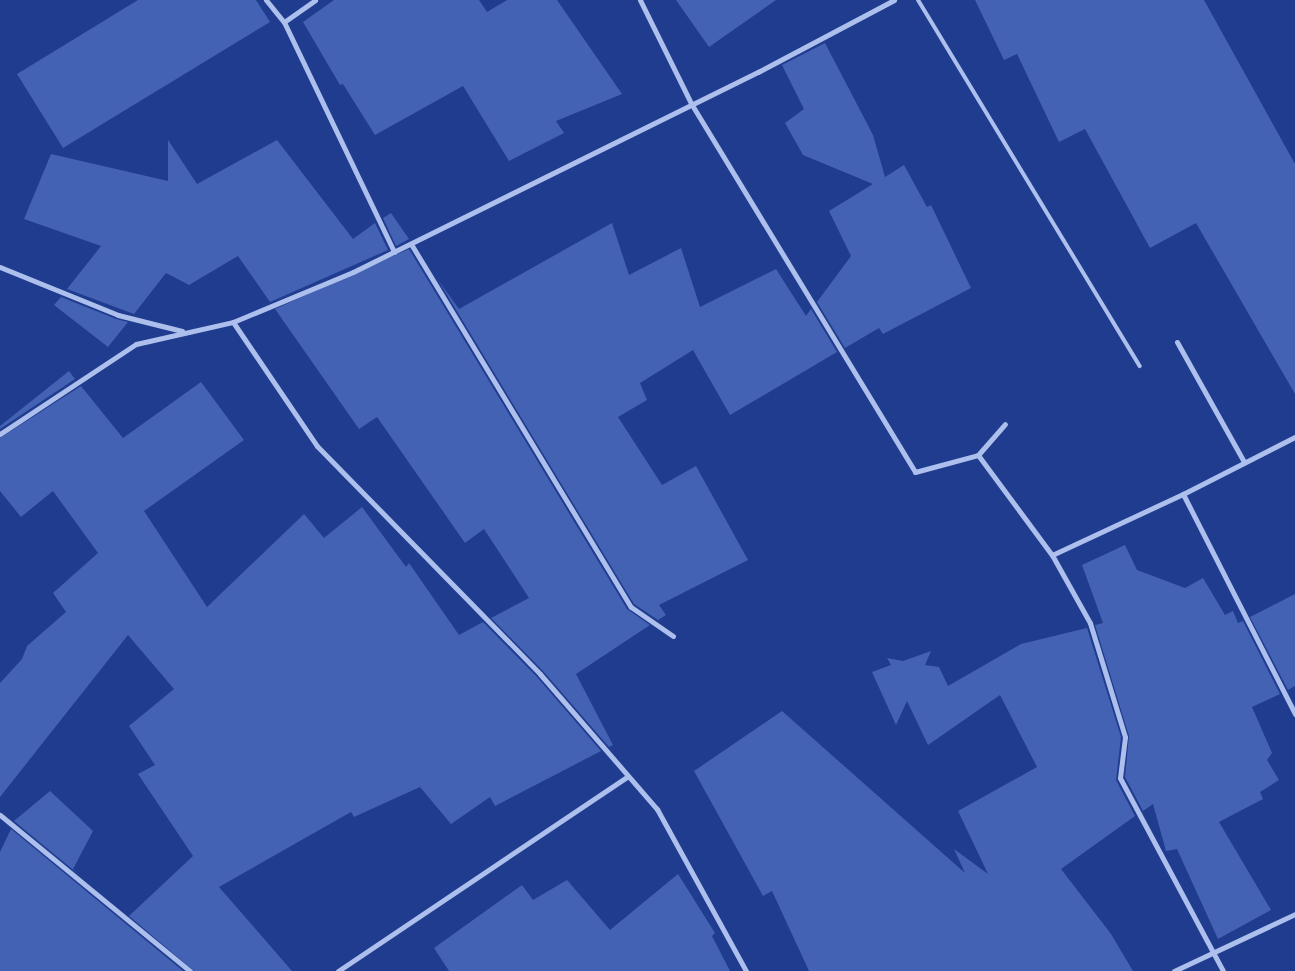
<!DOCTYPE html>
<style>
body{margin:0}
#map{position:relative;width:1295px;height:971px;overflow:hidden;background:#1f3c8e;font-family:"Open Sans",sans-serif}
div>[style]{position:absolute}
.building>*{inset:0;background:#4462b3}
.service>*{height:4px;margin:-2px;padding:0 2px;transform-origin:2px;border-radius:2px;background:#adbfec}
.minor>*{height:5px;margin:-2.5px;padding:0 2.5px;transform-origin:2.5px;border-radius:2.5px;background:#adbfec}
span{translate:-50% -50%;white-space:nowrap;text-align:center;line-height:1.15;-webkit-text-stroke:5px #1f3c8e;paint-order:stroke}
</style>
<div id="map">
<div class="building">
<div style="clip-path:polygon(138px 0,256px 0,270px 22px,63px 148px,17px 74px)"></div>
<div style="clip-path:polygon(334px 0,479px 0,487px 12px,507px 0,557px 0,622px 94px,556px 121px,564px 133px,509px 161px,463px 86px,375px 135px,343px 84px,340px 85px,303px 22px)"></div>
<div style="clip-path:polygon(676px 0,776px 0,709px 47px)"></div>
<div style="clip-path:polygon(975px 0,1204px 0,1295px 164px,1295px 394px,1196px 223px,1150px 248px,1085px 129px,1059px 142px,1017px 54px,1004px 60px)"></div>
<div style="clip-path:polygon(825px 43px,873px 135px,885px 177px,904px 165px,927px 207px,931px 205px,971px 288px,883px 334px,879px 328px,845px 348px,817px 302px,851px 256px,829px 211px,873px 184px,803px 155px,785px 123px,804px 109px,782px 65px)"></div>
<div style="clip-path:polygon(168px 140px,197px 184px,277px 140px,353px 239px,375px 223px,388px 250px,270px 302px,238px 256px,189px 285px,166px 273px,134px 314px,67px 289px,101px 246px,24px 219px,51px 154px,168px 181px)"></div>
<div style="clip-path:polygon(391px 213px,409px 239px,396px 246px,383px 218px)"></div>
<div style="clip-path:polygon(612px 223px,629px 275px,681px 248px,700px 307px,776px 269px,806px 316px,811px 309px,837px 352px,730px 415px,693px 350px,640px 383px,647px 400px,618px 417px,662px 485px,696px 466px,748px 560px,659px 605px,666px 615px,658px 620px,634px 604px,438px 280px,459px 309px)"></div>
<div style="clip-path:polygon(409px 249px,627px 609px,650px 625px,576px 674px,613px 745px,609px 747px,543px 671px,491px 618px,529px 598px,484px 529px,465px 543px,377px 417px,359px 429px,275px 309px)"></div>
<div style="clip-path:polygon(61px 297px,116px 319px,128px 322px,108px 347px,54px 305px)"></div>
<div style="clip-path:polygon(69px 371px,75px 379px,0 429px,0 426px)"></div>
<div style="clip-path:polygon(201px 382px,244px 440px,144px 511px,207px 607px,304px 514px,324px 538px,362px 507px,406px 567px,409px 563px,459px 635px,483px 622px,537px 677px,601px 751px,495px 806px,490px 797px,451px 824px,420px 787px,354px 817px,351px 812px,219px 887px,292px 971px,194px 971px,129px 916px,193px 856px,138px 774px,155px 765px,129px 726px,174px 689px,128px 635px,0 797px,0 683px,22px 659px,27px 646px,66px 612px,53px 593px,98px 553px,53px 491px,21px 517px,0 491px,0 438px,81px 386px,123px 438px)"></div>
<div style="clip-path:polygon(1125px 545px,1137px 570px,1185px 588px,1203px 578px,1225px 615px,1233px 611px,1238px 623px,1243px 621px,1280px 694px,1252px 707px,1272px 753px,1267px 760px,1279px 780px,1260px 792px,1263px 799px,1219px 822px,1271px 910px,1218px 939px,1177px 849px,1166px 851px,1153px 804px,1143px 811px,1125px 777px,1129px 736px,1095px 625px,1103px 623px,1082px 565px)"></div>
<div style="clip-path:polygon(1295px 594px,1295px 686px,1288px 690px,1250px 617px)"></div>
<div style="clip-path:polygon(1087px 628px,1121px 737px,1116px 780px,1135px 816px,1061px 869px,1111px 934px,1133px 971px,809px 971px,772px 891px,763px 896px,694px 771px,782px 711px,965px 873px,954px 849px,988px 874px,958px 811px,1037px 767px,1000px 695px,928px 745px,907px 701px,896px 725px,872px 672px,891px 665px,887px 658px,903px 661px,931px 651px,925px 665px,939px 667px,948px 686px,1021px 644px)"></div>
<div style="clip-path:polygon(50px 791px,93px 831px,73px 869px,77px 873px,14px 821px)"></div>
<div style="clip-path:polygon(11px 829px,183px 971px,0 971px,0 852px)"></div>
<div style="clip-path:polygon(678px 874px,715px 933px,712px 936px,730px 971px,449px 971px,434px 948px,522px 885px,533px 900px,567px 880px,610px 930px)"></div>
</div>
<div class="service">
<div style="left:918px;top:0;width:428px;rotate:58.8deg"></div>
</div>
<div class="minor">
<div style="left:266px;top:0;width:28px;rotate:51deg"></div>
<div style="left:284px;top:22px;width:255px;rotate:64.4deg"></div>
<div style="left:640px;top:0;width:117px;rotate:63.7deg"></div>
<div style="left:692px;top:105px;width:429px;rotate:58.7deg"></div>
<div style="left:915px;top:472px;width:65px;rotate:-15.1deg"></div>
<div style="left:978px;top:455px;width:41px;rotate:-48.9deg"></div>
<div style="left:284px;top:22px;width:38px;rotate:-35deg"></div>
<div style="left:411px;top:244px;width:424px;rotate:58.8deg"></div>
<div style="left:631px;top:607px;width:51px;rotate:34.6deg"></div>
<div style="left:0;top:267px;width:127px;rotate:22.1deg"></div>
<div style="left:118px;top:315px;width:66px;rotate:14deg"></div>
<div style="left:233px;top:322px;width:150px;rotate:55.9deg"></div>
<div style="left:317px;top:446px;width:319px;rotate:45.6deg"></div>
<div style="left:540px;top:674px;width:179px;rotate:49.1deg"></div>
<div style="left:657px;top:809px;width:185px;rotate:61.2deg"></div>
<div style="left:1177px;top:342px;width:137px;rotate:60.8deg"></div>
<div style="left:0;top:434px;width:163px;rotate:-33.5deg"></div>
<div style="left:136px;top:344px;width:99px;rotate:-12.8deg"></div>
<div style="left:233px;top:322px;width:130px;rotate:-22.6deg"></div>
<div style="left:353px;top:272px;width:452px;rotate:-26.3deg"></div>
<div style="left:758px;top:72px;width:154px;rotate:-27.9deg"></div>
<div style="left:978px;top:455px;width:124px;rotate:53.5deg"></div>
<div style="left:1052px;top:555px;width:78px;rotate:60.8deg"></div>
<div style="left:1090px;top:623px;width:119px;rotate:72.9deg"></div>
<div style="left:1125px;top:737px;width:41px;rotate:97deg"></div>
<div style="left:1120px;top:778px;width:219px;rotate:61.9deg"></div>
<div style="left:1183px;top:494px;width:247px;rotate:63deg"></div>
<div style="left:1052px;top:555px;width:145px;rotate:-25deg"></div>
<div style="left:1183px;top:494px;width:126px;rotate:-27deg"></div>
<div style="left:0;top:815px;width:246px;rotate:39.4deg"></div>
<div style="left:338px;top:971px;width:349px;rotate:-33.9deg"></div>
<div style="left:1174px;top:971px;width:134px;rotate:-25.2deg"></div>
</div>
</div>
